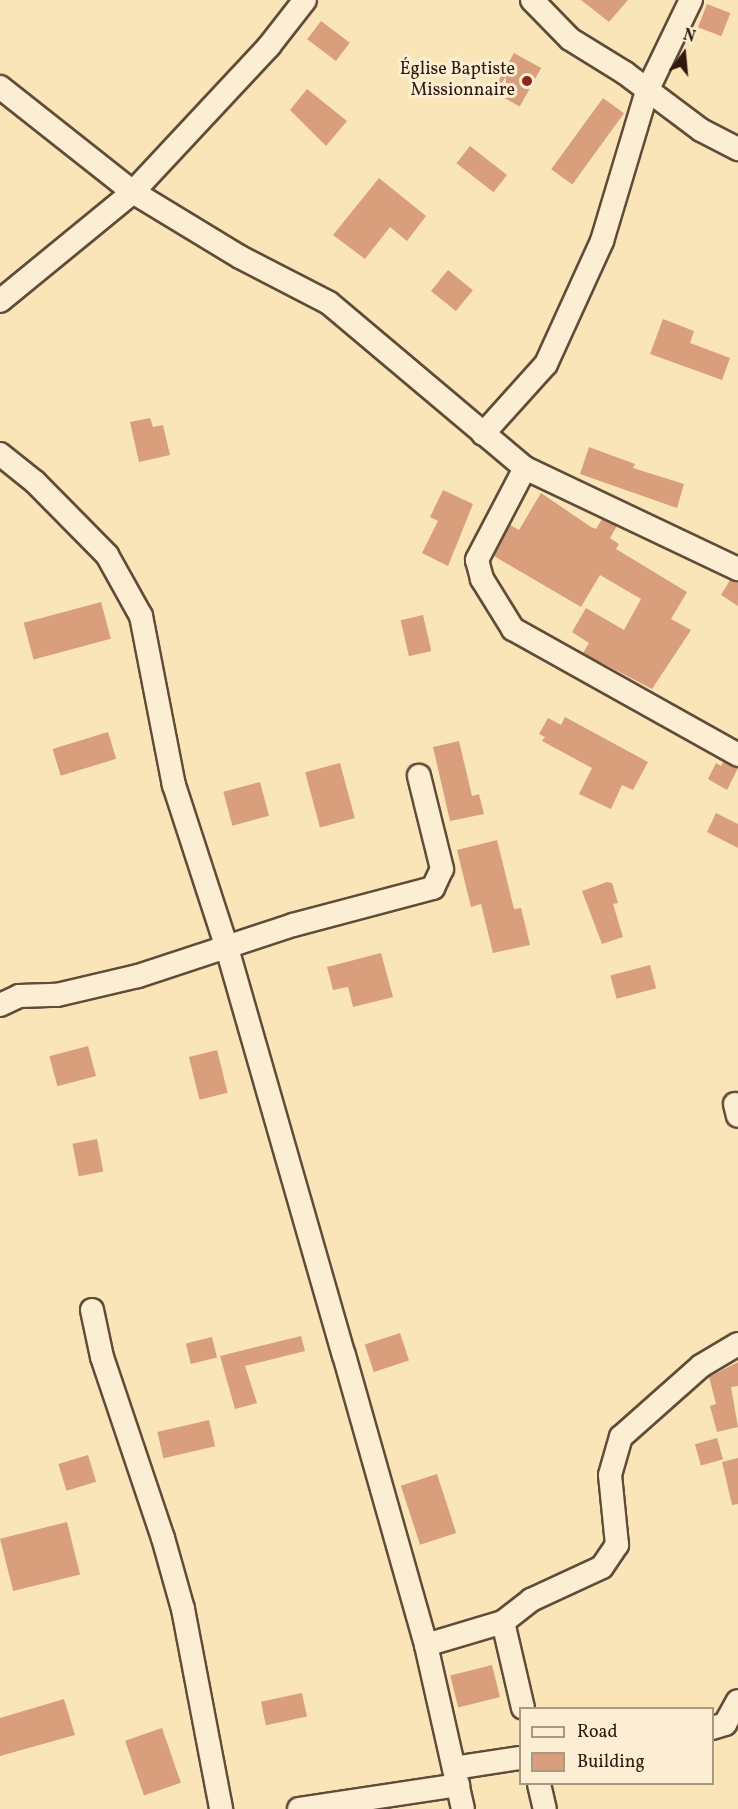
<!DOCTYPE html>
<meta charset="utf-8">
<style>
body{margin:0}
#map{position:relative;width:738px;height:1809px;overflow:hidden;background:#fae5b9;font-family:Vollkorn,serif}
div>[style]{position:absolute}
.building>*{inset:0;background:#d99e7c;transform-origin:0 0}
.roads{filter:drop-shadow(2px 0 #624b38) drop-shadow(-2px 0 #624b38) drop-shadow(0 2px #624b38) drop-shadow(0 -2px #624b38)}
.minor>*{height:22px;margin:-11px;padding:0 11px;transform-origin:11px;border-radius:11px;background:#fceed2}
.dots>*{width:16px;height:16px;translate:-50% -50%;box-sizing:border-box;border:3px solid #fceed2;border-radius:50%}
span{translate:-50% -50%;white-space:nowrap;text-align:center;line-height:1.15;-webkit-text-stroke:6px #fceed2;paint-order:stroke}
.poi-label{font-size:18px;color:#2f180d}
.right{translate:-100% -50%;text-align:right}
.legend{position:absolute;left:519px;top:1707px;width:195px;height:78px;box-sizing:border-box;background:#fceed2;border:2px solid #aa9883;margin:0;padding:8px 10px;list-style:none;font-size:18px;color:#2f180d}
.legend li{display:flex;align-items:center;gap:12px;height:30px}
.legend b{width:30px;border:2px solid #aa9883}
.north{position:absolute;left:654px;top:24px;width:60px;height:60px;-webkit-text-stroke:4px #fceed2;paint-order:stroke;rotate:16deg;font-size:16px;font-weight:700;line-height:24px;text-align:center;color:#2f180d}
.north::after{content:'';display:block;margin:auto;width:21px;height:27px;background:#2f180d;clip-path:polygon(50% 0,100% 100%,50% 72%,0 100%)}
</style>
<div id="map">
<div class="building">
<div style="clip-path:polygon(581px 0,628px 0,609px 22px)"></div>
<div style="left:707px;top:4px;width:25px;height:25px;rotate:21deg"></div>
<div style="left:321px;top:21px;width:36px;height:23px;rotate:37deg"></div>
<div style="left:514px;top:53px;width:31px;height:44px;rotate:29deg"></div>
<div style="clip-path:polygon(307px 89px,347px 121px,326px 146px,290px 110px)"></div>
<div style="left:603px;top:98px;width:26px;height:88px;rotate:36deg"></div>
<div style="left:470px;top:146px;width:47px;height:22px;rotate:38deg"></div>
<div style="clip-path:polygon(379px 178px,426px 216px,407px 241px,390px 227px,365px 259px,333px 235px)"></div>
<div style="left:448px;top:270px;width:32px;height:27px;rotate:39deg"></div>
<div style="clip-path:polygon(663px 319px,694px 331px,690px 343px,730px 358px,722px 380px,650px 354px)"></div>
<div style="clip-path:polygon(150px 418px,153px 427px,163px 425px,170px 455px,139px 462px,130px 422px)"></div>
<div style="clip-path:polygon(589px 447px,635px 464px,633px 468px,684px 484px,677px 508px,580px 474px)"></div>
<div style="clip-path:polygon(443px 490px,473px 504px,448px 566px,422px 553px,438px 521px,430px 517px)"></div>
<div style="clip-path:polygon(541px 493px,591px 527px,596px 529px,602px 519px,617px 526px,610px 538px,619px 544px,616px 549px,687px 592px,671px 619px,691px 630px,652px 689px,583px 653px,589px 643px,572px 632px,586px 608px,624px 630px,641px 599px,600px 575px,581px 607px,494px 556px,510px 525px,519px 530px)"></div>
<div style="clip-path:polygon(730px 580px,738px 582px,738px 606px,721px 595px)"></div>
<div style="left:101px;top:602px;width:38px;height:80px;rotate:75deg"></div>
<div style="left:423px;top:615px;width:37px;height:23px;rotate:77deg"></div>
<div style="clip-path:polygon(565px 717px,648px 762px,633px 790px,622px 785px,611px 809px,579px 794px,592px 768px,542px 741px,545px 737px,539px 734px,548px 718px,561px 725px)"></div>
<div style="left:108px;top:732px;width:28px;height:58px;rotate:73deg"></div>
<div style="clip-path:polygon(459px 741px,472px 796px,479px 794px,484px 814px,450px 821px,433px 747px)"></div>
<div style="clip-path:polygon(723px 762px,738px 768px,727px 790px,708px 779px,716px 763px,721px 766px)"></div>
<div style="left:340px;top:763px;width:57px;height:36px;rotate:75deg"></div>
<div style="left:260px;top:782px;width:35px;height:38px;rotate:75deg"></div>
<div style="clip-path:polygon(716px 813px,738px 824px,738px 848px,707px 832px)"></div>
<div style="clip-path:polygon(497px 840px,514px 909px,521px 908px,530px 945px,493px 953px,481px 904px,471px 907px,457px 850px)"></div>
<div style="clip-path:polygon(607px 882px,612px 883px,618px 903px,613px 904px,623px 937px,602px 944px,582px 891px)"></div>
<div style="clip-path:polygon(381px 953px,393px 997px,353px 1007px,348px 987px,333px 990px,327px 967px)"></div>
<div style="left:650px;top:965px;width:24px;height:41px;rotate:75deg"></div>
<div style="left:88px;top:1046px;width:31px;height:40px;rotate:75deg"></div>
<div style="left:217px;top:1050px;width:44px;height:29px;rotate:76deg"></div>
<div style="left:97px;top:1139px;width:33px;height:25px;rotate:79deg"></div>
<div style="left:400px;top:1333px;width:29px;height:37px;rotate:72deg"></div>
<div style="clip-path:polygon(301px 1336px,305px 1351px,245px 1366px,257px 1403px,235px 1409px,220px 1356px)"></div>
<div style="left:212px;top:1337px;width:21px;height:27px;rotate:76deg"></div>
<div style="clip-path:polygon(738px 1362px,738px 1386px,731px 1387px,738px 1427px,717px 1432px,710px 1406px,716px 1404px,709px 1377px)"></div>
<div style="left:209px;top:1420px;width:27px;height:53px;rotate:77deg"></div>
<div style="left:717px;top:1438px;width:22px;height:23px;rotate:74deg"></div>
<div style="left:88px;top:1455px;width:28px;height:31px;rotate:73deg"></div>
<div style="clip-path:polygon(738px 1458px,738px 1504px,732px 1505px,722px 1462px)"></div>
<div style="left:437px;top:1474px;width:62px;height:38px;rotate:72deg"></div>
<div style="left:67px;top:1522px;width:54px;height:69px;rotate:76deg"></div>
<div style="left:492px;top:1665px;width:33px;height:43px;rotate:76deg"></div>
<div style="left:302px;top:1693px;width:24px;height:42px;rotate:78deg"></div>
<div style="clip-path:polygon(64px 1699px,75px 1735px,0 1756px,0 1718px)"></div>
<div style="left:162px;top:1728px;width:58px;height:39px;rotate:71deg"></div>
</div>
<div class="roads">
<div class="minor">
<div style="left:532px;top:0;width:54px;rotate:45.7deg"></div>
<div style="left:570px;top:39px;width:65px;rotate:31.7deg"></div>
<div style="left:625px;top:73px;width:95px;rotate:36.9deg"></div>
<div style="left:701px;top:130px;width:42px;rotate:27.2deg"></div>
<div style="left:0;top:87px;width:169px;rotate:38.3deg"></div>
<div style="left:133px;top:192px;width:125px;rotate:31.3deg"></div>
<div style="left:240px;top:257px;width:100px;rotate:27.3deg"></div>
<div style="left:329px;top:303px;width:256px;rotate:40.1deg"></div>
<div style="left:525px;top:468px;width:236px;rotate:25.4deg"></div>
<div style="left:0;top:301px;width:172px;rotate:-39.3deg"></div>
<div style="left:133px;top:192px;width:200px;rotate:-47deg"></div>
<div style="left:269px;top:46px;width:58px;rotate:-52deg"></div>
<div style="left:483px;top:434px;width:94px;rotate:-48deg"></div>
<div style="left:546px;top:364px;width:135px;rotate:-65.5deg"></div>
<div style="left:602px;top:241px;width:157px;rotate:-73.3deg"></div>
<div style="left:647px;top:91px;width:101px;rotate:-64.2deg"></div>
<div style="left:0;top:454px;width:45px;rotate:38.7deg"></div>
<div style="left:35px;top:482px;width:103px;rotate:45.4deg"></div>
<div style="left:107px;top:555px;width:70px;rotate:60.9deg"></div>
<div style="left:141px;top:616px;width:172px;rotate:79deg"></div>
<div style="left:174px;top:785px;width:171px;rotate:72deg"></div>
<div style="left:227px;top:948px;width:423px;rotate:74deg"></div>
<div style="left:344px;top:1355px;width:301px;rotate:74.2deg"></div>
<div style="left:426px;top:1645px;width:168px;rotate:77.3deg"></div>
<div style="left:525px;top:468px;width:104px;rotate:117.6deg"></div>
<div style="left:477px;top:560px;width:20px;rotate:75deg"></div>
<div style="left:482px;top:579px;width:59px;rotate:58.2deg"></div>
<div style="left:513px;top:629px;width:258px;rotate:29.2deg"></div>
<div style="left:0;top:1005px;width:21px;rotate:-25deg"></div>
<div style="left:19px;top:996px;width:38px;rotate:-2deg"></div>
<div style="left:57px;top:995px;width:83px;rotate:-13.2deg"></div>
<div style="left:138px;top:976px;width:163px;rotate:-18.2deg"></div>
<div style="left:293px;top:925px;width:145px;rotate:-14.8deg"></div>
<div style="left:433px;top:888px;width:21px;rotate:-65deg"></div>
<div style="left:442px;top:869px;width:96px;rotate:-103.9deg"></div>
<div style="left:735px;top:1104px;width:12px;rotate:76deg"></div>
<div style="left:92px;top:1310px;width:48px;rotate:78deg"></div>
<div style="left:102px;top:1357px;width:191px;rotate:71.4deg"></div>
<div style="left:163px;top:1538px;width:74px;rotate:74.3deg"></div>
<div style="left:183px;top:1609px;width:204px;rotate:79.2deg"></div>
<div style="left:503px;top:1622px;width:88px;rotate:76.9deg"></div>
<div style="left:426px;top:1645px;width:80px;rotate:-16.6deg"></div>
<div style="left:503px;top:1622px;width:36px;rotate:-38deg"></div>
<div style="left:531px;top:1600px;width:78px;rotate:-24.9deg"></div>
<div style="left:602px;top:1567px;width:27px;rotate:-56deg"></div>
<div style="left:617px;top:1545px;width:70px;rotate:-95.7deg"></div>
<div style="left:610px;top:1475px;width:40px;rotate:-74deg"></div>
<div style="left:621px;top:1437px;width:107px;rotate:-41.6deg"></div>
<div style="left:701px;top:1366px;width:43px;rotate:-30.7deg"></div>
<div style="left:712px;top:1728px;width:14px;rotate:-17deg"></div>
<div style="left:725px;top:1724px;width:26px;rotate:-61deg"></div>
<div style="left:454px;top:1768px;width:67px;rotate:-8.6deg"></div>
<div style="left:539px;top:1784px;width:26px;rotate:77deg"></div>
<div style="left:299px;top:1809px;width:161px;rotate:-8.6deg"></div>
</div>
</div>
<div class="dots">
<div style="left:527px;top:81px;background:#8f2418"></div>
</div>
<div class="poi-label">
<span class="right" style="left:515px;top:81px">Église Baptiste<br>Missionnaire</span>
</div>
<ul class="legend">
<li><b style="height:8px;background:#fceed2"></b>Road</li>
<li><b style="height:16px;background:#d99e7c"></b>Building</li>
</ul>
<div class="north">N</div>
</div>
